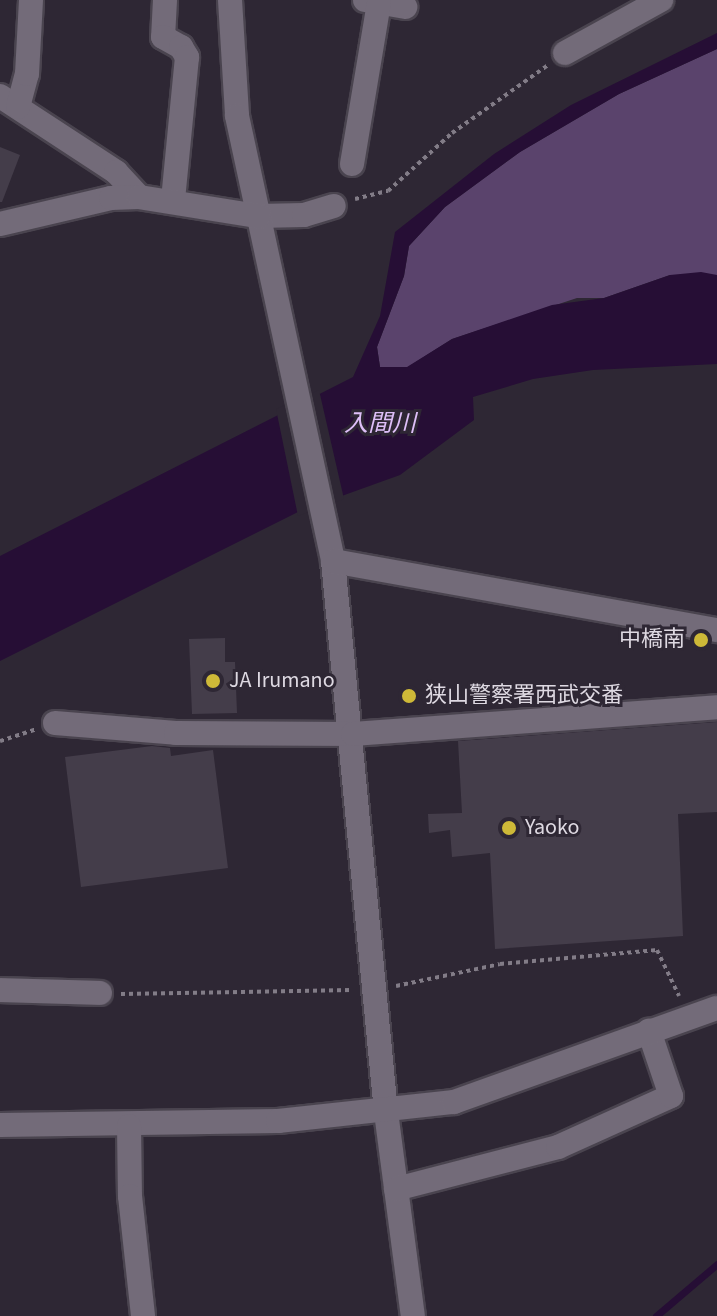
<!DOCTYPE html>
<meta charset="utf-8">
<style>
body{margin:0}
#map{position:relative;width:717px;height:1316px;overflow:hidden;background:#2e2734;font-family:"Source Sans 3","Noto Sans JP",sans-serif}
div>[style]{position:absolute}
.green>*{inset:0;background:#5a436c}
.water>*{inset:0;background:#260e35}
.pier>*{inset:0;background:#2e2734}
.stream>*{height:7px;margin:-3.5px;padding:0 3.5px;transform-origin:3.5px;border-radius:3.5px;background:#260e35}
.building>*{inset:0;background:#443d4a}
.path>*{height:4px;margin-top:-2px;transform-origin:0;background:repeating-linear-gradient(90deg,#827c87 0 4px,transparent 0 8px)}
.roads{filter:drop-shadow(2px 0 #4a444f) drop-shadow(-2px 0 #4a444f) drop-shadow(0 2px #4a444f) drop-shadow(0 -2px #4a444f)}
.street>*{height:24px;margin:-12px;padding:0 12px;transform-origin:12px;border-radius:12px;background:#736b79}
.secondary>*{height:24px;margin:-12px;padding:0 12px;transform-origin:12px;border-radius:12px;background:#736b79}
.dots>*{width:22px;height:22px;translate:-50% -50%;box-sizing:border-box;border:4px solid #2e2734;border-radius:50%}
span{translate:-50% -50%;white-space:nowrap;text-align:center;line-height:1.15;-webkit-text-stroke:6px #2e2734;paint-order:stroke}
.poi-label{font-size:22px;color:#ded9e2}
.right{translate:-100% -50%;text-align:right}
.left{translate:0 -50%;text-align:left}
.water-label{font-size:24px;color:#debff8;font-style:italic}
</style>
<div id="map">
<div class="green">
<div style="clip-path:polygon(717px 49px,717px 275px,670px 275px,604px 298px,577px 298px,452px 339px,408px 367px,380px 367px,377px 347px,404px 276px,409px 246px,445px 207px,520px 152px,619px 94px)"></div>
</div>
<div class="water">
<div style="clip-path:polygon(717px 33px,717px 49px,619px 94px,520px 152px,445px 207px,409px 246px,404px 276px,377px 347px,380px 367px,407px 367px,452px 339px,552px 305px,604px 298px,670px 275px,701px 272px,717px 275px,717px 364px,593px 370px,533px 379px,473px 397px,474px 420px,400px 475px,300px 511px,0 661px,0 556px,353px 377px,380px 316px,395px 232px,494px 154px,571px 105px)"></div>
</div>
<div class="pier">
<div style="clip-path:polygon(319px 390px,344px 499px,298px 516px,276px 409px)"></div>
</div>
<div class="stream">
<div style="left:656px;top:1316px;width:80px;rotate:-40.4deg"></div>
</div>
<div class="building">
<div style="clip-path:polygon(0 147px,20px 155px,2px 202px,0 202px)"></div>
<div style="clip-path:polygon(225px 638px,225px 662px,235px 662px,237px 713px,192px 714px,189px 639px)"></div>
<div style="clip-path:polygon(717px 722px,717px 812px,678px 814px,683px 936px,495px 949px,490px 853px,452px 857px,450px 830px,429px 833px,428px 814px,462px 813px,458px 741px)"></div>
<div style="clip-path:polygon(152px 746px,170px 748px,171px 756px,213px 750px,228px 868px,81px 887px,65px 757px)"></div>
</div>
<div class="path">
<div style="left:355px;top:199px;width:34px;rotate:-14deg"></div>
<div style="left:388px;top:191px;width:86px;rotate:-42.2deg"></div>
<div style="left:452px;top:133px;width:118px;rotate:-35.3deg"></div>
<div style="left:0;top:741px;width:38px;rotate:-18deg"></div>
<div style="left:396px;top:986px;width:106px;rotate:-11.9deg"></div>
<div style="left:500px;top:964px;width:158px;rotate:-5.1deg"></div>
<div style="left:657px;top:950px;width:51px;rotate:64.4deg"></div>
<div style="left:121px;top:994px;width:231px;rotate:-1deg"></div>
</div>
<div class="roads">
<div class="street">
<div style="left:165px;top:0;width:37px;rotate:93deg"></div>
<div style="left:163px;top:37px;width:21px;rotate:29deg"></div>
<div style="left:181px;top:47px;width:12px;rotate:59deg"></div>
<div style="left:187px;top:57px;width:145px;rotate:95.6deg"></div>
<div style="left:365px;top:0;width:41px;rotate:9.9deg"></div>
<div style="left:565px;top:53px;width:110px;rotate:-28.9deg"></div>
<div style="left:0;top:96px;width:139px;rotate:33.2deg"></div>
<div style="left:116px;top:172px;width:34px;rotate:47deg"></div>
<div style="left:18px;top:107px;width:34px;rotate:-75deg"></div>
<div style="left:27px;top:74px;width:74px;rotate:-86.9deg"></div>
<div style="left:352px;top:164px;width:163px;rotate:-80.5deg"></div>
<div style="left:258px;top:216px;width:46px;rotate:-1.2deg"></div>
<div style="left:304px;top:215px;width:31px;rotate:-17deg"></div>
<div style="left:333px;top:561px;width:554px;rotate:84.51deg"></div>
<div style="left:386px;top:1112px;width:206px;rotate:82.5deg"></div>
<div style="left:55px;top:723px;width:121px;rotate:4.7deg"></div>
<div style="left:176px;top:733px;width:177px;rotate:0.3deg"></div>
<div style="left:353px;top:734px;width:365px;rotate:-4.2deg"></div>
<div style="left:0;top:990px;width:100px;rotate:1.7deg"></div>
<div style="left:396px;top:1189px;width:167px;rotate:-14.5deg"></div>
<div style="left:558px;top:1147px;width:124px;rotate:-24.3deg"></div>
<div style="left:671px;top:1096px;width:69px;rotate:-108.7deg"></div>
</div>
<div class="secondary">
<div style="left:230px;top:0;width:116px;rotate:86.5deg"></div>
<div style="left:237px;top:116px;width:455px;rotate:77.8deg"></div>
<div style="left:333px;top:561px;width:390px;rotate:10.2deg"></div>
<div style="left:0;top:224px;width:114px;rotate:-13.2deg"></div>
<div style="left:111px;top:198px;width:28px;rotate:-2deg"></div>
<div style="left:139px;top:197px;width:121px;rotate:9.1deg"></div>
<div style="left:0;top:1125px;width:278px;rotate:-0.8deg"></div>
<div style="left:278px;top:1121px;width:177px;rotate:-6.2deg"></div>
<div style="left:454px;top:1102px;width:279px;rotate:-19.7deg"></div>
<div style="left:129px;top:1126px;width:70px;rotate:89.2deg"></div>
<div style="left:130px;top:1196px;width:121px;rotate:83.8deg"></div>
</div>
</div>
<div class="dots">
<div style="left:701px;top:640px;background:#ceb938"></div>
<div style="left:213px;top:681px;background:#ceb938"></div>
<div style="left:409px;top:696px;background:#ceb938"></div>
<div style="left:509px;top:828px;background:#ceb938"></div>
</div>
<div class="poi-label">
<span class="right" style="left:685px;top:640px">中橋南</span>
<span class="left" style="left:229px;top:681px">JA Irumano</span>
<span class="left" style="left:425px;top:696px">狭山警察署西武交番</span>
<span class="left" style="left:525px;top:828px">Yaoko</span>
</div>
<div class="water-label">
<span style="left:380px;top:424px">入間川</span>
</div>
</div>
